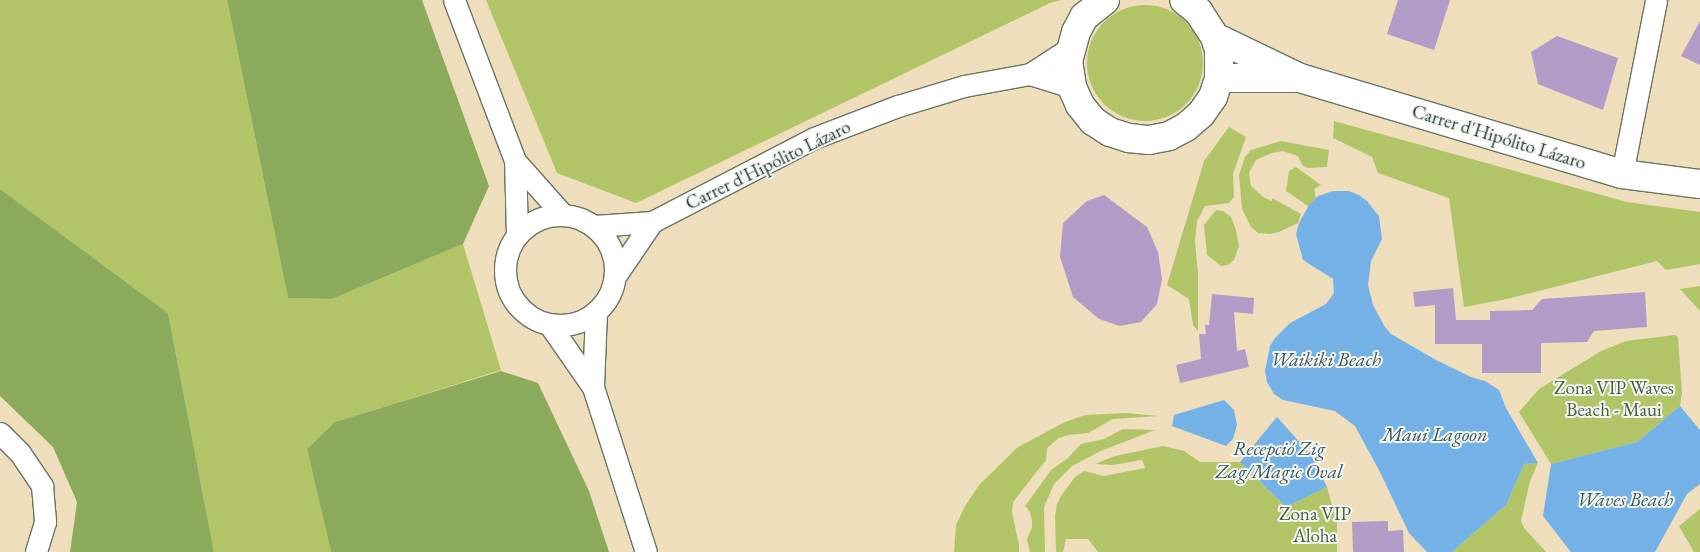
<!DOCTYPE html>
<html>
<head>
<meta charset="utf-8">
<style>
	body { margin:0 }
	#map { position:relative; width:1700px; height:552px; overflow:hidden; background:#efdebc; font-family:"EB Garamond",serif }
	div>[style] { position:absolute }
	.green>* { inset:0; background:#b1c568 }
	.round { border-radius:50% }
	.forest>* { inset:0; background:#8caa5c }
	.water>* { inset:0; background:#73b1e6 }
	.building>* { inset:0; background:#b29bc6 }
	.roads { filter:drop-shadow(1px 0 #687564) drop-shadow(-1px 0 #687564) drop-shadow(0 1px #687564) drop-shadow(0 -1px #687564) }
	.street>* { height:21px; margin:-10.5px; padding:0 10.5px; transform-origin:10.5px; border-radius:10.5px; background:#fff }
	.street>.ring { margin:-10.5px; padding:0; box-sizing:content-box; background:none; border:21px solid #fff; border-radius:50% }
	.secondary>* { height:28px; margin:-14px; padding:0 14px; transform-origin:14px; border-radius:14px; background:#fff }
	span { translate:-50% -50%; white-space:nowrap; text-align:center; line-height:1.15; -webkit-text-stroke:4px #f6f6f2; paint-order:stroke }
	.street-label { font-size:19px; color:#1f3d34 }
	.park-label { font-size:19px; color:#445f41 }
	.water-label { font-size:20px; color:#345a60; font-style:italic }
</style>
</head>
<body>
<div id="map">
	<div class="green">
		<div style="clip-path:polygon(0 0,227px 0,288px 298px,332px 299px,463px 244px,501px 370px,336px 422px,307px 449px,331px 552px,214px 552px,168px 313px,0 189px)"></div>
		<div style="clip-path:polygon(486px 0,1061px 0,1050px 3px,636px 203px,557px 173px)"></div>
		<div class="round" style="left:1087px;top:5px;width:116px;height:116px"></div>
		<div style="clip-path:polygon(1334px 121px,1627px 202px,1700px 212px,1700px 264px,1666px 270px,1657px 261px,1507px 299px,1464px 307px,1449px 198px,1378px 173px,1372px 157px,1333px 138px)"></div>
		<div style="clip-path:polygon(1229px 127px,1246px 137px,1233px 174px,1234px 197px,1229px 203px,1205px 206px,1197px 221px,1195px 241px,1198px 274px,1198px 331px,1193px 325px,1189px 299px,1167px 285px,1204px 161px)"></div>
		<div style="clip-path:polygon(1281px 141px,1329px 150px,1327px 167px,1308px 168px,1302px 165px,1298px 156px,1283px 151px,1272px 153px,1256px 160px,1249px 173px,1251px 186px,1263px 197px,1272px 201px,1272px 198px,1301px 214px,1298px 223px,1279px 232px,1270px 234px,1258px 233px,1251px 227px,1242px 209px,1239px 175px,1245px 157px,1251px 150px)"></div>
		<div style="clip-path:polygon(1296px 167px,1321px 185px,1314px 189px,1316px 198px,1308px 206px,1286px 191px,1289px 171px)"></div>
		<div style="clip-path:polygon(1216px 210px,1223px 211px,1231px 217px,1236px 230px,1239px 246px,1234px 260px,1228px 265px,1221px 266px,1207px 255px,1204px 225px)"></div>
		<div style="clip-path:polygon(1700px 286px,1700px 311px,1680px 289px)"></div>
		<div style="clip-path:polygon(1675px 335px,1678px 337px,1682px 393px,1680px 406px,1637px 442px,1551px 464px,1519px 412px,1539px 389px,1601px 351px,1626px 341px)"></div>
		<div style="clip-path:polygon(1126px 413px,1159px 416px,1113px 419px,1088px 433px,1068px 435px,1059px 438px,1047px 448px,1046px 460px,1013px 502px,1012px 512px,1019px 545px,1019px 552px,954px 552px,956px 525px,965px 506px,979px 485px,1018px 447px,1065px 422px,1085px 415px)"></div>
		<div style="clip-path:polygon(1123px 429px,1155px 430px,1101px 451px,1072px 466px,1054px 484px,1044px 507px,1045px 552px,1030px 552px,1027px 539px,1032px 527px,1032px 521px,1030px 512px,1025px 506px,1051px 470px,1068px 458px,1081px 444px,1104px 439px)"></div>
		<div style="clip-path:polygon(1163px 446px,1184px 451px,1200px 462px,1240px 462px,1286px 507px,1327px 487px,1337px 523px,1337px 552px,1098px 552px,1088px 539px,1066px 539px,1063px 552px,1056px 552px,1055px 516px,1057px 504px,1061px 496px,1075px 477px,1084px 471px,1104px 476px,1145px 468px,1142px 460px,1113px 465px,1095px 464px,1115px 456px)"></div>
		<div style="clip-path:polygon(1538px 463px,1530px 481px,1521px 521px,1524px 528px,1546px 552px,1452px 552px,1506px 505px,1524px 464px)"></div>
		<div style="clip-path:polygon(1700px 509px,1700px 552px,1694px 552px,1679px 526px)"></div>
	</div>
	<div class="forest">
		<div style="clip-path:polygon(227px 0,422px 0,489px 186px,463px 244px,332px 299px,288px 298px)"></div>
		<div style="clip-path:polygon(0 189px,168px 313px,214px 552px,70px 552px,77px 502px,53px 447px,0 396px)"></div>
		<div style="clip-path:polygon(501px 371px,538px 383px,589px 491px,609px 552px,331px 552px,307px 449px,335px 422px)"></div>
	</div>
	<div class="water">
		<div style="clip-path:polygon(1333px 191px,1349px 191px,1359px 195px,1367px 201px,1379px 216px,1382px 239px,1371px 261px,1368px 285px,1373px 305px,1385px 327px,1391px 334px,1436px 360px,1471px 377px,1485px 381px,1499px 390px,1506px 408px,1538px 463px,1524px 464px,1506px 505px,1452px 552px,1427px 552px,1409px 533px,1380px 472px,1355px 426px,1335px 411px,1283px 400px,1274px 394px,1267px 382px,1265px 371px,1270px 346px,1275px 338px,1290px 323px,1326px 304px,1334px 293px,1333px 279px,1303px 260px,1296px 234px,1299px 223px,1309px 205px,1318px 196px)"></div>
		<div style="clip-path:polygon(1224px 400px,1234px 410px,1237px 425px,1233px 439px,1226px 446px,1172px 426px,1174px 415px)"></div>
		<div style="clip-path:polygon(1680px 406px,1700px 430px,1700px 484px,1687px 494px,1655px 552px,1571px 552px,1543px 516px,1551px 464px,1637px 442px)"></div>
		<div style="clip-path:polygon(1277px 417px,1311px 455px,1327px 487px,1286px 507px,1240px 462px)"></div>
	</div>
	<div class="building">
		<div style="clip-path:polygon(1398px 0,1450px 0,1434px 50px,1387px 34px)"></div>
		<div style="clip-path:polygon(1700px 21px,1700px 65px,1681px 56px)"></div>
		<div style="clip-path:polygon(1557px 36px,1618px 58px,1603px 110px,1538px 84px,1531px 52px)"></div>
		<div style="clip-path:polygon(1104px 195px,1147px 227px,1158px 252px,1162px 279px,1157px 304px,1141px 322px,1120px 326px,1099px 319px,1073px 297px,1060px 257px,1063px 223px,1087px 201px)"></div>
		<div style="clip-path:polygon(1453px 288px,1456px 320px,1490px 320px,1490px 311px,1532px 310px,1542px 299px,1645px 292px,1647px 327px,1594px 331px,1587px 342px,1541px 343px,1541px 373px,1482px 373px,1482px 344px,1435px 344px,1435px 305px,1415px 307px,1413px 292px)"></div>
		<div style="clip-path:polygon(1212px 294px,1254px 298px,1253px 314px,1234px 312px,1237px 351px,1245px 349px,1249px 367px,1180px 383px,1176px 365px,1201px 359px,1199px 334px,1206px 334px,1205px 325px,1209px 325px)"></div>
		<div style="clip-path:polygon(1388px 521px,1388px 531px,1403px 530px,1404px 552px,1353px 552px,1352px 522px)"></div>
	</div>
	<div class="roads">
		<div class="street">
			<div style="left:454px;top:0;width:172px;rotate:69.2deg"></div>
			<div style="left:1030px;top:74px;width:44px;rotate:17.2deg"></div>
			<div style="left:1622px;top:174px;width:177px;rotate:-78.9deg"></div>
			<div class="ring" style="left:505px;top:215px;width:89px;height:89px"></div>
			<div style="left:594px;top:226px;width:58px;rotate:-3.9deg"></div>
			<div style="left:652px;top:222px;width:182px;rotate:-27.4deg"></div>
			<div style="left:814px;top:138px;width:90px;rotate:-20.9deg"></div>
			<div style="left:898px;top:106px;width:69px;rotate:-16.9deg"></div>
			<div style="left:964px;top:86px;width:67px;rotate:-10.3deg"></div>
			<div style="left:1030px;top:74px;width:48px;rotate:-33deg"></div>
			<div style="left:517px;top:235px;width:74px;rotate:-91.5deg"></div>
			<div style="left:515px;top:161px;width:71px;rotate:48.4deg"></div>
			<div style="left:616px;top:275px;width:64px;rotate:-55.8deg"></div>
			<div style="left:549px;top:324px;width:77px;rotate:55.1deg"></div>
			<div style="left:593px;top:387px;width:173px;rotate:72.2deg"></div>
			<div style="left:593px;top:387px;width:74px;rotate:-87.7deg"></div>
			<div style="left:0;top:433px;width:28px;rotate:45deg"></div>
			<div style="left:20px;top:453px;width:40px;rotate:56deg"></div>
			<div style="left:42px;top:486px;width:36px;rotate:85deg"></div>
			<div style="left:45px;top:522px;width:31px;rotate:107deg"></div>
		</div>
		<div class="secondary">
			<div style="left:1105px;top:0;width:27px;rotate:141deg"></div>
			<div style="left:1084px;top:17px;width:17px;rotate:118deg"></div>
			<div style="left:1076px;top:32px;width:30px;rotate:105deg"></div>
			<div style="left:1068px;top:61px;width:26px;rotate:81deg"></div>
			<div style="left:1072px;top:87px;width:20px;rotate:66deg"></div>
			<div style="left:1080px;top:105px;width:21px;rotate:51deg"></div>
			<div style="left:1093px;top:121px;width:20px;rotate:33deg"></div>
			<div style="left:1110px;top:132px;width:20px;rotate:18deg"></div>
			<div style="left:1129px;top:138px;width:20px;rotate:6deg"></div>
			<div style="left:1149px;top:140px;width:20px;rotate:-11deg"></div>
			<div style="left:1169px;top:136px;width:19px;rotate:-28deg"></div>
			<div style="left:1186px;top:127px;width:20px;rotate:-41deg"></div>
			<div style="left:1201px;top:114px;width:21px;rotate:-55deg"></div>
			<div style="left:1213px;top:97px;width:20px;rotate:-72deg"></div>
			<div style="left:1219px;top:78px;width:28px;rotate:-90deg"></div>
			<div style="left:1219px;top:50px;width:14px;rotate:-107deg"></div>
			<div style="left:1215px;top:37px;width:30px;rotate:-123deg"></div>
			<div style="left:1199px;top:12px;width:19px;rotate:-141deg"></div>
			<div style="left:1215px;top:37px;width:94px;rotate:25.8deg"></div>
			<div style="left:1300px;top:78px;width:336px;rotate:16.6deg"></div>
			<div style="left:1622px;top:174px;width:79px;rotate:7.3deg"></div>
			<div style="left:1219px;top:78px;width:75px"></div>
		</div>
	</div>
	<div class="street-label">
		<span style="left:1499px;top:137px;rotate:17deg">Carrer d'Hipólito Lázaro</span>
		<span style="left:768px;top:165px;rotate:-26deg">Carrer d'Hipólito Lázaro</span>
	</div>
	<div class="park-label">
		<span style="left:1614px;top:399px">Zona VIP Waves<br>Beach - Maui</span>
		<span style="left:1315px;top:525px">Zona VIP<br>Aloha</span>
	</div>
	<div class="water-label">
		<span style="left:1326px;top:359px">Waikiki Beach</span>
		<span style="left:1435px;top:434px">Maui Lagoon</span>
		<span style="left:1279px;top:460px">Recepció Zig<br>Zag/Magic Oval</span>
		<span style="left:1625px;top:499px">Waves Beach</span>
	</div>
</div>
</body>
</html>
